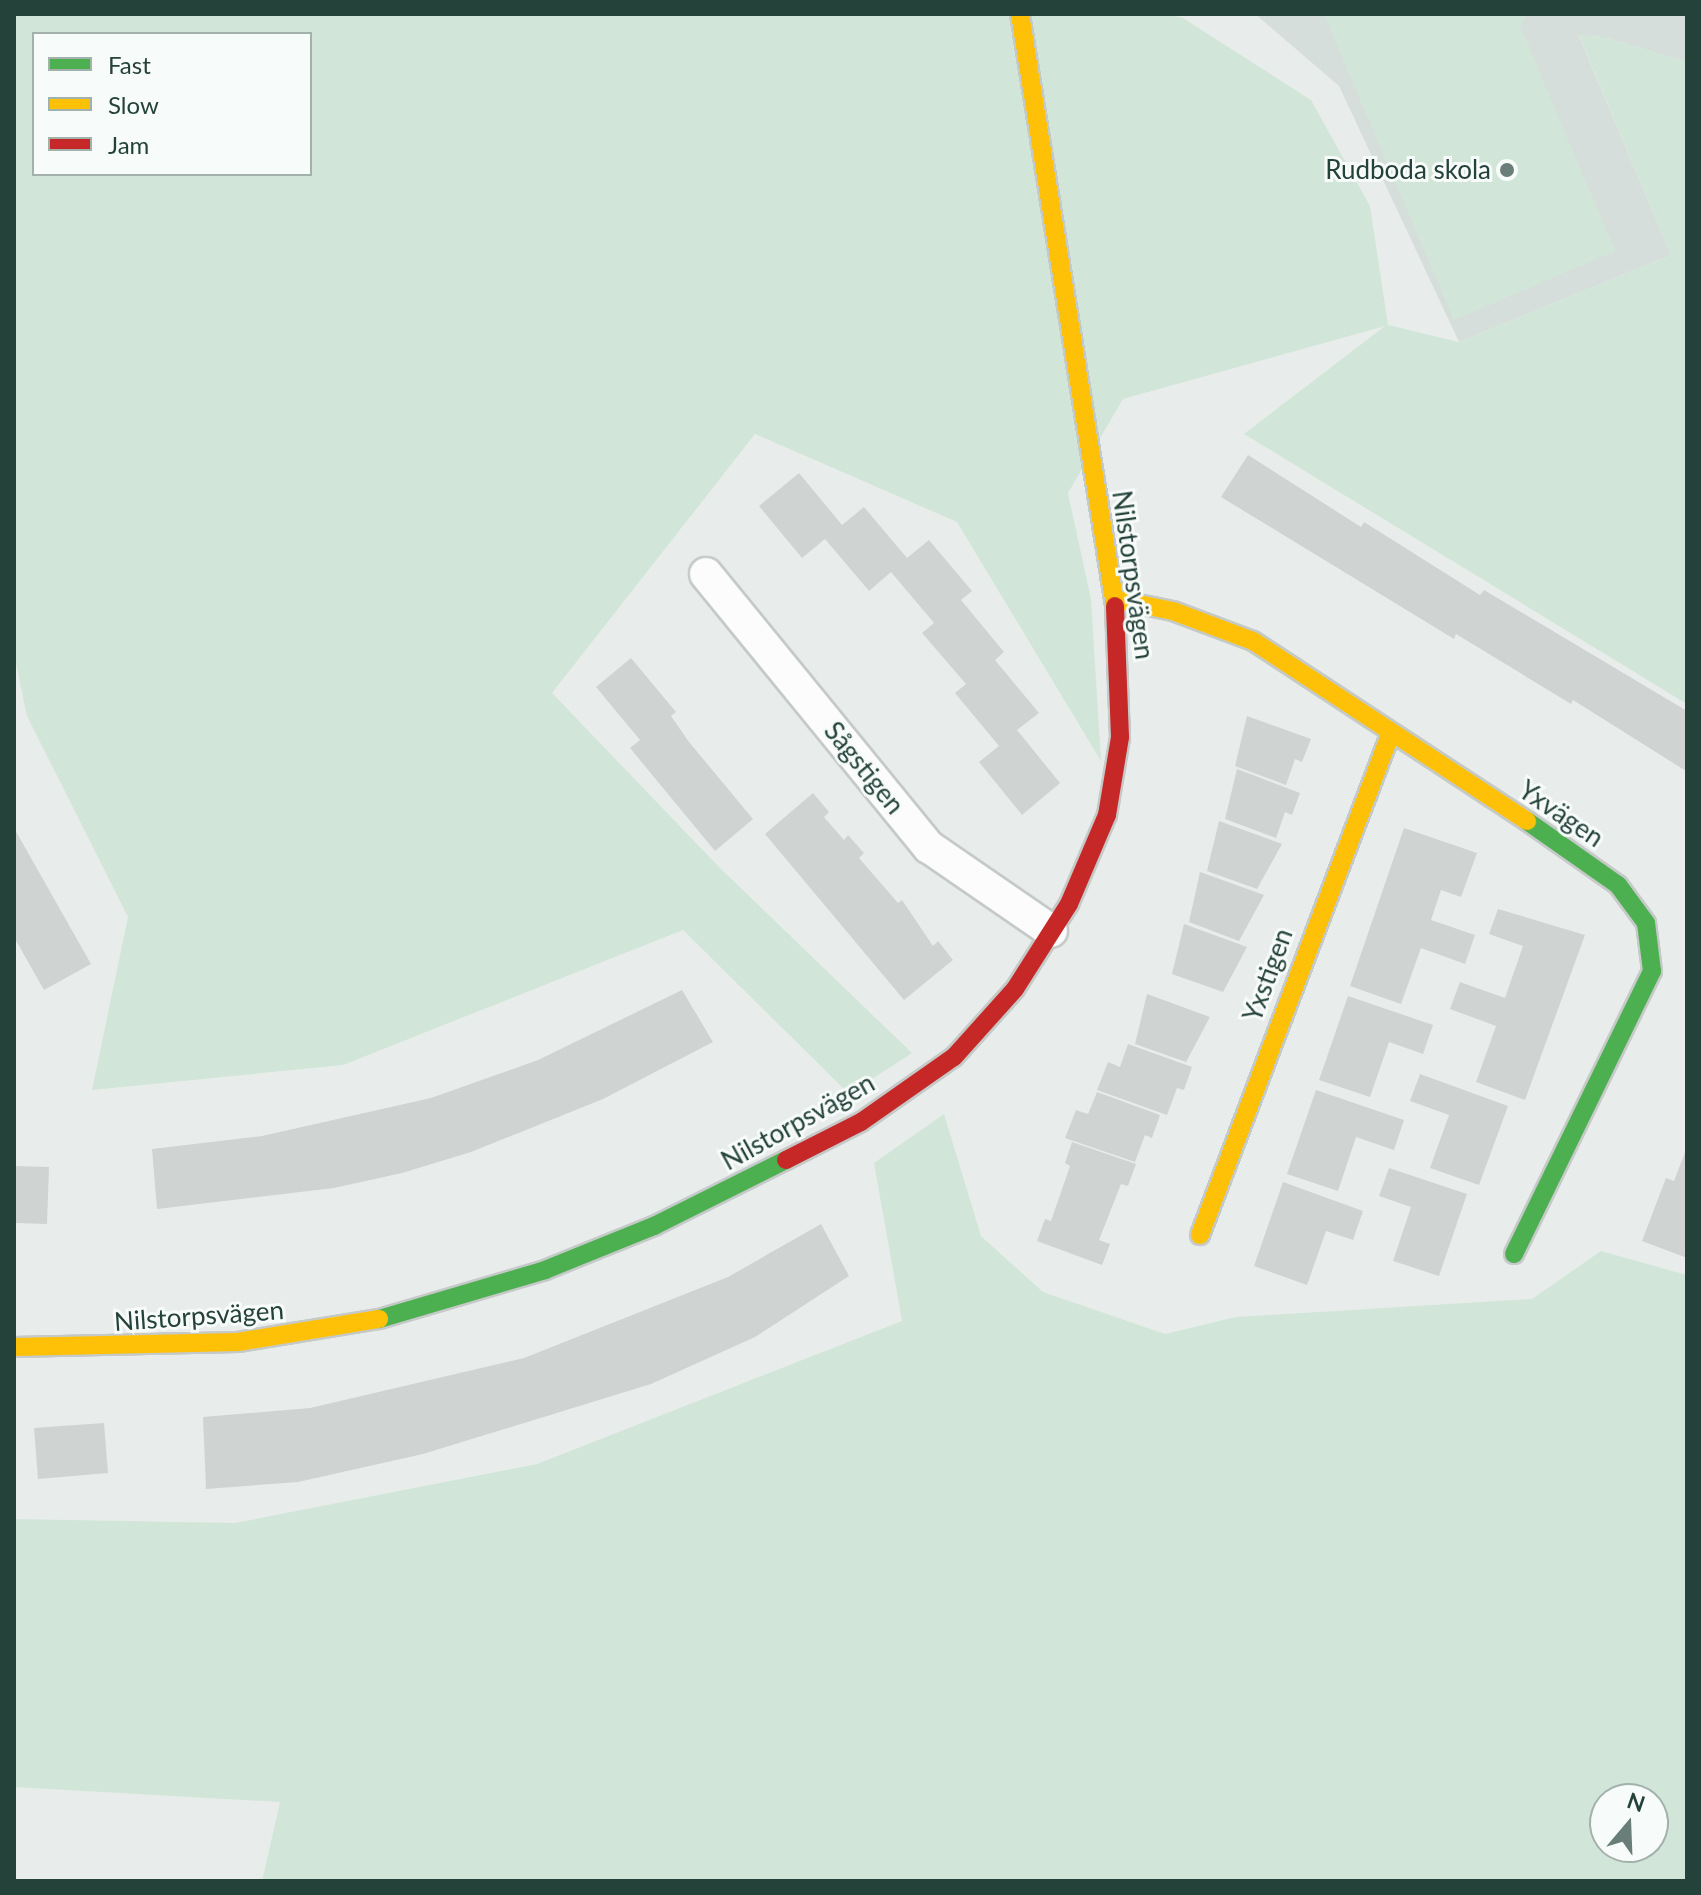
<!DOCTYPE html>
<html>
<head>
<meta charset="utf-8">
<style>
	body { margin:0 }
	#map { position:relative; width:1701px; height:1895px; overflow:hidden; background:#e8edeb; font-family:Lato,sans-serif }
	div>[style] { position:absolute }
	.built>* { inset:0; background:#d6dedb }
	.green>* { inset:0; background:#d1e6d8 }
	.building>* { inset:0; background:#cfd4d2 }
	.roads { filter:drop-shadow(2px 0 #c5cac8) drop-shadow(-2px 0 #c5cac8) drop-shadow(0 2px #c5cac8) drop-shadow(0 -2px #c5cac8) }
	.street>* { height:32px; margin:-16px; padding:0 16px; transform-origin:16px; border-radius:16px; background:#fcfcfc }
	.fast>* { height:18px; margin:-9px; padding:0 9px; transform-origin:9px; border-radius:9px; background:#4caf50 }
	.slow>* { height:18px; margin:-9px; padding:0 9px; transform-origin:9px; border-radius:9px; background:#ffc107 }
	.jam>* { height:18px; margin:-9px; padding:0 9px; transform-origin:9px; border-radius:9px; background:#c62828 }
	.dots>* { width:22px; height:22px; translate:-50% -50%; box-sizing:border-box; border:4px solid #f7fbf9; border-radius:50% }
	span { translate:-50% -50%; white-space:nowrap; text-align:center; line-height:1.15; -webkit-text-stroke:6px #f7fbf9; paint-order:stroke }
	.poi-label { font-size:26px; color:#24423a }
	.right { translate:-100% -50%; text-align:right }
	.street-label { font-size:26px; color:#24423a }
	.frame { position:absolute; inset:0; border:16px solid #24423a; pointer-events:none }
	.legend { position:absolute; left:32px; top:32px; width:280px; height:144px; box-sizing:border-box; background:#f7fbf9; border:2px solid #a3b1ad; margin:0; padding:10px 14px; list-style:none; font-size:24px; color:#24423a }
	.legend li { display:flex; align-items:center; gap:16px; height:40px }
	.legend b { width:40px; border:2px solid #a3b1ad }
	.north { position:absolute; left:1589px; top:1783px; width:80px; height:80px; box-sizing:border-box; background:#f7fbf9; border:2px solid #a3b1ad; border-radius:50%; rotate:19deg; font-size:22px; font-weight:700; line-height:32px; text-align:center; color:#24423a }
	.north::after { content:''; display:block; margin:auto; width:28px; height:36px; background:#697e78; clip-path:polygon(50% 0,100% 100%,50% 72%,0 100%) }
</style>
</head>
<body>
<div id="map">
	<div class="built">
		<div style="clip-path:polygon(1255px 14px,1687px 14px,1687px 62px,1604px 37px,1579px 36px,1671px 255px,1459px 342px,1339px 86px)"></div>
	</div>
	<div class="green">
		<div style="clip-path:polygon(evenodd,14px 14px,1167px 14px,1183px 18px,1311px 100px,1370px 206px,1388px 325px,1459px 342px,1671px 255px,1579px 35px,1604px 37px,1687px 62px,1687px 704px,1244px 434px,1385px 326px,1123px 399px,1068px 493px,1091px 599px,1101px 761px,957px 522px,755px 434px,552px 693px,719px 867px,912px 1053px,849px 1094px,683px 930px,343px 1065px,92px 1090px,128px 917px,27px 716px,14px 654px,14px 14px,34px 34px,310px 34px,310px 174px,34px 174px,34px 34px)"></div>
		<div style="clip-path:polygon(1324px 14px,1527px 14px,1520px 26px,1615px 251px,1454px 320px)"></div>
		<div style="clip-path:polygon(evenodd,944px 1114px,981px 1236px,1043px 1292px,1165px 1334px,1236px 1317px,1532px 1299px,1601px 1251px,1687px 1275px,1687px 1881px,262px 1881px,280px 1802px,14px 1787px,14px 1519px,235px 1523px,537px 1464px,902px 1321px,874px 1163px,944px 1114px,1653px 1799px,1653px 1847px,1605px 1847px,1605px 1799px,1653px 1799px)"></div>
	</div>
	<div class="building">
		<div style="clip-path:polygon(1248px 455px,1361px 527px,1364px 522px,1480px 595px,1484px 590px,1687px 711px,1687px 778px,1686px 771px,1573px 700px,1571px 704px,1456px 634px,1454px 639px,1221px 497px)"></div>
		<div style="clip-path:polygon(799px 473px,842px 525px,864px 507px,907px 558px,929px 540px,972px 591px,961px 600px,1004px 652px,995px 660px,1039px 713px,1017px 730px,1060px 783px,1022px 815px,979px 762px,999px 746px,955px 693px,966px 684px,922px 633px,934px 623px,891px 572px,869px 591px,825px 539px,802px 558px,759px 506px)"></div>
		<div style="clip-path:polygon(631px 658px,676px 712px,671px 716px,689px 742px,753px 819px,715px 851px,630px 748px,640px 740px,596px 687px)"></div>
		<div style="clip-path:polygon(1247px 716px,1311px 739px,1302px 762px,1295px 759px,1286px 785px,1235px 766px)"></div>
		<div style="clip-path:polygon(1237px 769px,1300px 793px,1292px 815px,1285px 812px,1276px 838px,1225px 819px)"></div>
		<div style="clip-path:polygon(813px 793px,829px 812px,824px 817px,844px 840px,848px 835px,864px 853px,859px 858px,898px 903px,902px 900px,933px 946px,938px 941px,953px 960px,904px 1000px,765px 834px)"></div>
		<div style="clip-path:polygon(1219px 821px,1282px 844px,1257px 889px,1207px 871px)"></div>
		<div style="clip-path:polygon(14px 828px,91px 964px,44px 990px,14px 937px)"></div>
		<div style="clip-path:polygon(1404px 828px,1477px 853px,1461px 897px,1441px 890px,1431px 920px,1475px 935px,1465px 964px,1421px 948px,1401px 1004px,1350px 986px)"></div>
		<div style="clip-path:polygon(1200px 872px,1264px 895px,1239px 941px,1189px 922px)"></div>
		<div style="clip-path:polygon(1498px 909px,1585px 935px,1525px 1100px,1476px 1082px,1496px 1026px,1450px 1009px,1460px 982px,1505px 998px,1523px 946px,1489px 934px)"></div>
		<div style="clip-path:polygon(1184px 924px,1247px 947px,1223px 992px,1172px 974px)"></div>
		<div style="clip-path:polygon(682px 990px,713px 1042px,603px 1099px,471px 1152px,402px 1173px,334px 1188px,157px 1209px,152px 1149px,262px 1136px,431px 1098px,538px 1060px)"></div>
		<div style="clip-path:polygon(1147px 994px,1210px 1017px,1186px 1062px,1135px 1044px)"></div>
		<div style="clip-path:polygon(1348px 996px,1433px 1025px,1423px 1054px,1389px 1042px,1370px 1097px,1319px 1080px)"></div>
		<div style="clip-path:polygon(1128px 1044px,1192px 1067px,1184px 1090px,1177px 1088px,1167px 1115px,1097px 1090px,1108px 1062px,1120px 1067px)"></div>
		<div style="clip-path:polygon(1420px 1074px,1508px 1106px,1479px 1185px,1430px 1168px,1449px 1115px,1410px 1101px)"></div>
		<div style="clip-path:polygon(1316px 1090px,1404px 1120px,1394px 1150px,1356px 1137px,1338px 1191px,1287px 1174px)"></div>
		<div style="clip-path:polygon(1097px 1092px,1160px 1115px,1152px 1138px,1145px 1135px,1135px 1162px,1065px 1138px,1076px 1110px,1088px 1114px)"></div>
		<div style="clip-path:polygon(1072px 1142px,1136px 1164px,1128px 1186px,1121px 1184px,1099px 1240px,1110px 1244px,1102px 1265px,1037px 1241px,1045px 1219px,1051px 1221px,1070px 1166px,1065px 1163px)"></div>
		<div style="clip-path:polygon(1687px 1147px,1687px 1258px,1642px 1241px,1666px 1178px,1674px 1181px)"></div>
		<div style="clip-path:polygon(14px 1166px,49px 1167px,47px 1224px,14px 1223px)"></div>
		<div style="clip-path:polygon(1389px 1168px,1467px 1194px,1439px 1276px,1393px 1261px,1411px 1207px,1379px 1196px)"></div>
		<div style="clip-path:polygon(1283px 1182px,1363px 1211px,1353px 1240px,1326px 1231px,1307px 1285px,1254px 1266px)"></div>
		<div style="clip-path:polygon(821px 1224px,849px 1276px,755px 1337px,651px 1384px,423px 1454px,298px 1482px,206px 1489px,203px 1417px,310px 1408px,524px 1358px,728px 1277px)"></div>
		<div style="clip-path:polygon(104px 1423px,108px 1473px,38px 1479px,34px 1428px)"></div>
	</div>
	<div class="roads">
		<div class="street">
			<div style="left:706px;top:574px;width:353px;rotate:50.8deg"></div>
			<div style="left:929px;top:847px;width:148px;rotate:34.5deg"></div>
		</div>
		<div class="fast">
			<div style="left:1514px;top:1254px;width:315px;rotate:-64deg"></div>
			<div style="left:1652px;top:971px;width:48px;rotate:-97.1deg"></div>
			<div style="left:1646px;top:923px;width:47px;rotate:-126.4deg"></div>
			<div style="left:1618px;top:885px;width:111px;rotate:-144.9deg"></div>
			<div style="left:379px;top:1319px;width:173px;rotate:-16.4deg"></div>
			<div style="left:545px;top:1270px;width:118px;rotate:-22deg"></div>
			<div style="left:654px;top:1226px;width:148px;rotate:-26.6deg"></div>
		</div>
		<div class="slow">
			<div style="left:1020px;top:14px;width:600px;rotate:80.88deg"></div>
			<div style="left:1114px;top:599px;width:60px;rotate:11.5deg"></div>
			<div style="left:1173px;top:611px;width:85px;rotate:20.6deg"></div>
			<div style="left:1253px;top:641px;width:328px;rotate:33.3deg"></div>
			<div style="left:1200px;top:1235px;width:535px;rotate:-69.19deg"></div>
			<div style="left:14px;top:1347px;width:224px;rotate:-1.3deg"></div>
			<div style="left:238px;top:1342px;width:143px;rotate:-9.3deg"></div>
		</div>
		<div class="jam">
			<div style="left:786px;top:1160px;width:84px;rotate:-26.9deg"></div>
			<div style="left:861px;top:1122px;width:113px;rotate:-35deg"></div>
			<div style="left:954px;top:1057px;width:91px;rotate:-48.1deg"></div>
			<div style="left:1015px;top:989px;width:101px;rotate:-57.6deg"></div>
			<div style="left:1069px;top:904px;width:97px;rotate:-66.9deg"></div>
			<div style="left:1107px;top:815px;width:79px;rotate:-80.5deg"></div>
			<div style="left:1120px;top:737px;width:131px;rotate:-92.2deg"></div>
		</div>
	</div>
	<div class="dots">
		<div style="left:1507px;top:170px;background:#697e78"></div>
	</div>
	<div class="poi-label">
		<span class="right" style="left:1491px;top:170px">Rudboda skola</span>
	</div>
	<div class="street-label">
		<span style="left:1133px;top:575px;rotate:82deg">Nilstorpsvägen</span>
		<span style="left:864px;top:768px;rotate:51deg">Sågstigen</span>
		<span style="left:1561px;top:814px;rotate:34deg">Yxvägen</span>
		<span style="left:1268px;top:975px;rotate:-70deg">Yxstigen</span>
		<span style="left:798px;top:1122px;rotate:-29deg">Nilstorpsvägen</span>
		<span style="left:199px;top:1316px;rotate:-4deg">Nilstorpsvägen</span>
	</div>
	<div class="frame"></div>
	<ul class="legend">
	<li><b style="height:10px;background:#4caf50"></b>Fast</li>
	<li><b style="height:10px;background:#ffc107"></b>Slow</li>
	<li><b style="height:10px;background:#c62828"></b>Jam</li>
	</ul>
	<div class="north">N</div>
</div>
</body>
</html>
